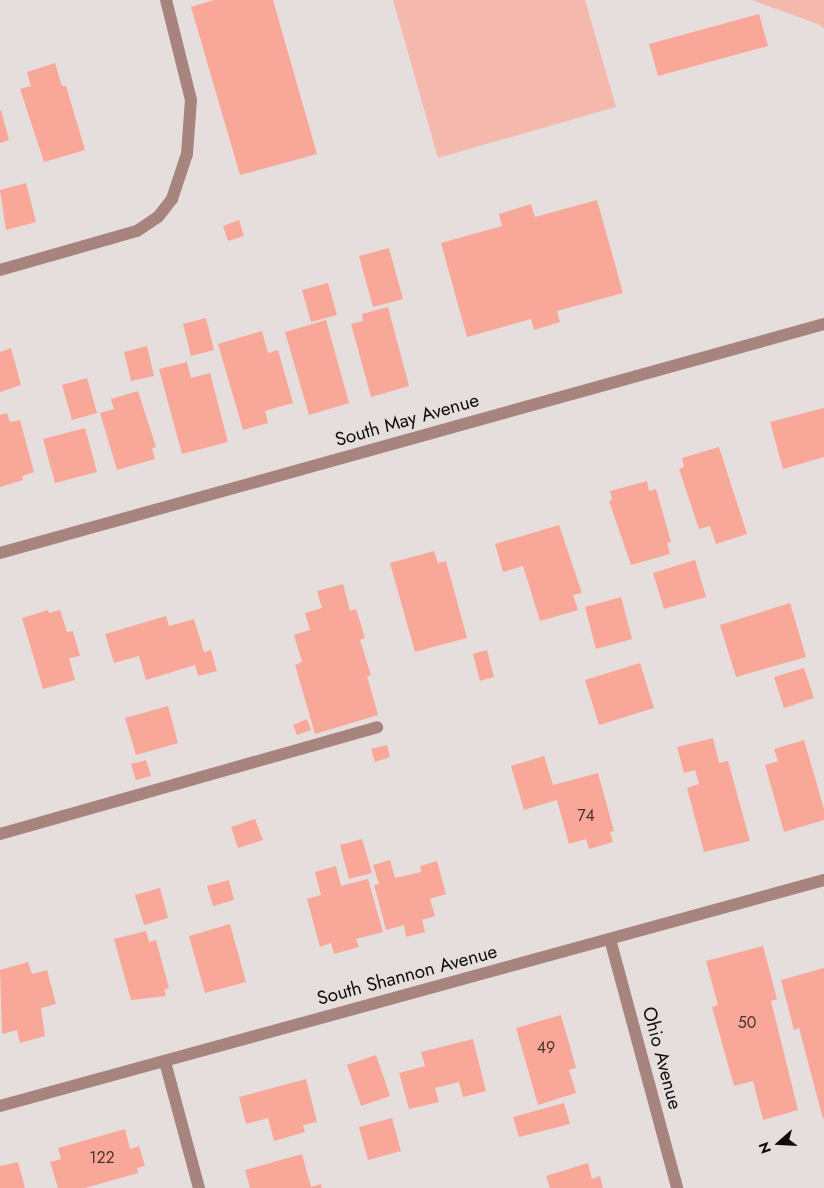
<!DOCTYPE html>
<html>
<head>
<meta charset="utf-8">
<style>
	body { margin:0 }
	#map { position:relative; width:824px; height:1188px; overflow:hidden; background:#e6dedd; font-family:Jost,sans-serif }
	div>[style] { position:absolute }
	.green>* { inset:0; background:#f5b8ad }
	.building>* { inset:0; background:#f8a798 }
	.lane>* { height:12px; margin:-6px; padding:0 6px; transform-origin:6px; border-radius:6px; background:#a7847d }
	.street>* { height:12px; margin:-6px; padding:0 6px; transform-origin:6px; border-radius:6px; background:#a7847d }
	span { translate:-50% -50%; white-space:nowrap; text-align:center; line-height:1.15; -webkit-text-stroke:5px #e6dedd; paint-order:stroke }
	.number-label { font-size:16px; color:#49332f }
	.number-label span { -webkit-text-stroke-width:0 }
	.street-label { font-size:19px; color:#0f0c0c }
	.north { position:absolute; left:754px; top:1118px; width:50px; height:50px; -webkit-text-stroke:4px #e6dedd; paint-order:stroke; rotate:251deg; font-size:14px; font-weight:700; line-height:20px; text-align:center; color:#0f0c0c }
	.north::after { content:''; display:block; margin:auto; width:18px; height:22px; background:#0f0c0c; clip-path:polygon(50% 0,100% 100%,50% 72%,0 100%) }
</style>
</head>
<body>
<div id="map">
	<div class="green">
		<div style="clip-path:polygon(393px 0,585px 0,616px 107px,438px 158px)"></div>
		<div style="clip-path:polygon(752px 0,824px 0,824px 28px,818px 24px)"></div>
	</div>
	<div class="building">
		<div style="clip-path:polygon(214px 0,273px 0,317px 154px,240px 175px,191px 7px)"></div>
		<div style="clip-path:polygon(759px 14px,768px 46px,658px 76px,649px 44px)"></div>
		<div style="clip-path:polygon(55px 63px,62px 86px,66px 86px,85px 150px,44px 162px,20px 89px,31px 86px,27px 72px)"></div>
		<div style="clip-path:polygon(1px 110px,9px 140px,0 143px,0 111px)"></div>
		<div style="clip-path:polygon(26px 183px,36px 222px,6px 230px,0 190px)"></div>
		<div style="clip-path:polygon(597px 200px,623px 293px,557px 311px,560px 322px,534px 330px,531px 319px,467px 337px,441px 243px,502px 226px,499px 214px,531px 204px,535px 217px)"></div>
		<div style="clip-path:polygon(239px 220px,244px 236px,228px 241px,223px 226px)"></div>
		<div style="clip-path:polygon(389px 248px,403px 299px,373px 307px,359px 256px)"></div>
		<div style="clip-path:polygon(328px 283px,337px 315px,311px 322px,302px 290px)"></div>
		<div style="clip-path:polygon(388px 307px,409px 386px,371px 397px,351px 324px,363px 321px,362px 314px)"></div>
		<div style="clip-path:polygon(206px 318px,214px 350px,191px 356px,183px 324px)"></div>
		<div style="clip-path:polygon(326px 320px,349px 403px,309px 415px,285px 332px)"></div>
		<div style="clip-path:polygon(262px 331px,268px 353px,278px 350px,293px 403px,265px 411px,268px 423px,243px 430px,218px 344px)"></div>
		<div style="clip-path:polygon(147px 346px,154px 376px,131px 381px,124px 352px)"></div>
		<div style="clip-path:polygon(11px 348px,21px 385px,0 392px,0 352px)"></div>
		<div style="clip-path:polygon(187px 362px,191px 378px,210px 373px,228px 442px,182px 454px,159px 369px)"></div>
		<div style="clip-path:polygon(87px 378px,97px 413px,72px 420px,62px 385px)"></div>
		<div style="clip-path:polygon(138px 391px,156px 447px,152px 448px,155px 459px,117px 470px,100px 413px,114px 409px,111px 399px)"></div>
		<div style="clip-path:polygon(824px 408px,824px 457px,783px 469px,770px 422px)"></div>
		<div style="clip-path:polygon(7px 413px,10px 422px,20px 420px,34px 472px,22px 476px,23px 480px,0 487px,0 415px)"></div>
		<div style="clip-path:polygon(85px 428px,97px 472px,55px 483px,43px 439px)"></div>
		<div style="clip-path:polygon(719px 447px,747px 534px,716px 544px,710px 526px,699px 529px,679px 469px,684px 467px,682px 458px)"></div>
		<div style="clip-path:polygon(647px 481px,649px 491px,656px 489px,671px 542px,667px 543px,670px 554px,631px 565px,609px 501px,612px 500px,610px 491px)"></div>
		<div style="clip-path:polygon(559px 525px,582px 593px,573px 595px,578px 610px,540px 621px,523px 566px,503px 572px,495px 544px)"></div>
		<div style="clip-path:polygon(434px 551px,438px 563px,446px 561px,467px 638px,415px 652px,390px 563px)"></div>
		<div style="clip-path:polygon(695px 560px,706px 597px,664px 609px,653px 573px)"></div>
		<div style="clip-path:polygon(343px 584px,350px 611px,356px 609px,365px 638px,360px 640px,371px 675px,367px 676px,378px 715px,315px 734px,295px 665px,302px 662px,294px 635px,310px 630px,305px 613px,322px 608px,317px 591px)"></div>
		<div style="clip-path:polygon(621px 597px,632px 639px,596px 649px,585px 607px)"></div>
		<div style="clip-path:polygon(790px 603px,806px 657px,736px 677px,720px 625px)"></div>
		<div style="clip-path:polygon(48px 610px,49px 613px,60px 610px,67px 632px,73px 631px,80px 656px,69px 658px,75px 680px,43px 689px,22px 618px)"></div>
		<div style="clip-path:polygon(166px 616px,169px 626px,194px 619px,204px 652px,211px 650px,217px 671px,198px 676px,195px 665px,146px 680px,139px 656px,114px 663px,105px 634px)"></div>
		<div style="clip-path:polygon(487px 650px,494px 677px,480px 681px,473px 654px)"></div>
		<div style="clip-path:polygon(640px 663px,654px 708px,599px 725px,585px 680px)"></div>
		<div style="clip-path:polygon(804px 668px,814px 698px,784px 708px,774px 677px)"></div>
		<div style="clip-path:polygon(168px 706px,178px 743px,136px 755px,125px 718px)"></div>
		<div style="clip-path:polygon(307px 719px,311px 730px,297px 735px,293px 725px)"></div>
		<div style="clip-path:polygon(713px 738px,719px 763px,728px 761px,750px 841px,704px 852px,687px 788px,699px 784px,695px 770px,684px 773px,677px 747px)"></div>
		<div style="clip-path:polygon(804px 740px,824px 809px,824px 820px,784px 832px,765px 765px,778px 761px,774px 749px)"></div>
		<div style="clip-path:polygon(387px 745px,390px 757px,375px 762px,371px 749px)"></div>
		<div style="clip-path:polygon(544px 756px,553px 785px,598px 773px,614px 831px,610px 832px,613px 842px,589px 849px,586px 839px,569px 844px,557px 800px,524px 810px,511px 766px)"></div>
		<div style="clip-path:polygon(146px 760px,151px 776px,136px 780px,131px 764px)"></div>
		<div style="clip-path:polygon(255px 819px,263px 840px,238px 848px,231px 827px)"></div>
		<div style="clip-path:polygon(362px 839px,372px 873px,349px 879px,340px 845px)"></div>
		<div style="clip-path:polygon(390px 860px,395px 878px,421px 872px,420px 866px,437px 861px,446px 894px,430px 899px,435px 916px,422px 920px,425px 932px,406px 937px,404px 925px,386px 930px,374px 885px,379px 884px,373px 865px)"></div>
		<div style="clip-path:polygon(336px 866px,341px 886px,368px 879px,383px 932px,356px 939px,359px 947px,334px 954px,331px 943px,320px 947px,307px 899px,321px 895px,315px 872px)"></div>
		<div style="clip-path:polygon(229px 880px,234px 900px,213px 906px,207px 886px)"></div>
		<div style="clip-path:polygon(160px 888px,168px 918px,144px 925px,135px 895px)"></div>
		<div style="clip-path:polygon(230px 924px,246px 982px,205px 993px,189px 936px)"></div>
		<div style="clip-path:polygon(146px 931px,149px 942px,156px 940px,169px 988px,164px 990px,166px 996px,131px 1000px,114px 939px)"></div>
		<div style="clip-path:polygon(763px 946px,777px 999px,771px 1001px,798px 1110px,763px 1120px,753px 1081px,734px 1086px,712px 1007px,718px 1005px,706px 961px)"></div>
		<div style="clip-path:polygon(28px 962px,32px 974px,47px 970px,56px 1004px,41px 1008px,45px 1036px,20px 1043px,17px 1030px,2px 1034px,0 970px)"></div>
		<div style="clip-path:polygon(824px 968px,824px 1118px,823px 1119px,799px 1028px,794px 1030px,781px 980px)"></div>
		<div style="clip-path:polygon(561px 1015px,576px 1068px,569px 1070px,576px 1093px,538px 1105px,516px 1028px)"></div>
		<div style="clip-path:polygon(473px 1039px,486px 1091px,463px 1097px,459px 1082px,435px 1088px,439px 1102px,409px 1109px,399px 1073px,425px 1066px,421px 1052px)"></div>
		<div style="clip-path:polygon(376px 1055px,390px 1096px,361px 1106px,347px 1065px)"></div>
		<div style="clip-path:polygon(306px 1079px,317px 1122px,303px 1125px,305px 1132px,274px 1141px,268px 1118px,246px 1124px,239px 1097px)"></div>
		<div style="clip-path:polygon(564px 1103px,570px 1124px,519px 1137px,513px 1117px)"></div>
		<div style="clip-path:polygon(392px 1118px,401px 1151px,368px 1160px,359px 1127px)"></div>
		<div style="clip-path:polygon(125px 1129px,130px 1149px,139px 1146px,145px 1166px,137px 1168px,138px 1173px,85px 1188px,58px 1188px,50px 1162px,61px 1159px,58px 1148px)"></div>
		<div style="clip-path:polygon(302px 1154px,311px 1187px,321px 1184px,322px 1188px,250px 1188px,245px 1170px)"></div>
		<div style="clip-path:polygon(18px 1162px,25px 1188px,0 1188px,0 1166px)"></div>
		<div style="clip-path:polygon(588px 1163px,592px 1179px,600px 1176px,603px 1188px,550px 1188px,546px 1176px)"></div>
	</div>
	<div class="lane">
		<div style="left:0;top:270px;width:142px;rotate:-15.9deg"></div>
		<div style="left:137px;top:231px;width:25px;rotate:-34deg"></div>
		<div style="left:158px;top:217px;width:23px;rotate:-52deg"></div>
		<div style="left:172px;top:199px;width:47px;rotate:-71.6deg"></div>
		<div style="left:187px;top:154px;width:54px;rotate:-85.8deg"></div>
		<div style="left:191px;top:100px;width:103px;rotate:-104deg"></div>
		<div style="left:0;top:834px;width:392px;rotate:-15.8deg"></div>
	</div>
	<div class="street">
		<div style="left:0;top:553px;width:855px;rotate:-15.53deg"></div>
		<div style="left:610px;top:939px;width:258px;rotate:74.9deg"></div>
		<div style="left:165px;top:1062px;width:131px;rotate:74.9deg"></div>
		<div style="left:0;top:1106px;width:854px;rotate:-15.34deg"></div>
	</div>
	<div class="number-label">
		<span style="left:586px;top:816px">74</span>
		<span style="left:747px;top:1023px">50</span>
		<span style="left:546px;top:1048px">49</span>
		<span style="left:102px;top:1158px">122</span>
	</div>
	<div class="street-label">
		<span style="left:407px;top:420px;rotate:-16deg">South May Avenue</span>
		<span style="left:407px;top:975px;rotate:-15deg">South Shannon Avenue</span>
		<span style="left:662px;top:1058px;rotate:75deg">Ohio Avenue</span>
	</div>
	<div class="north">N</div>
</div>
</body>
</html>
